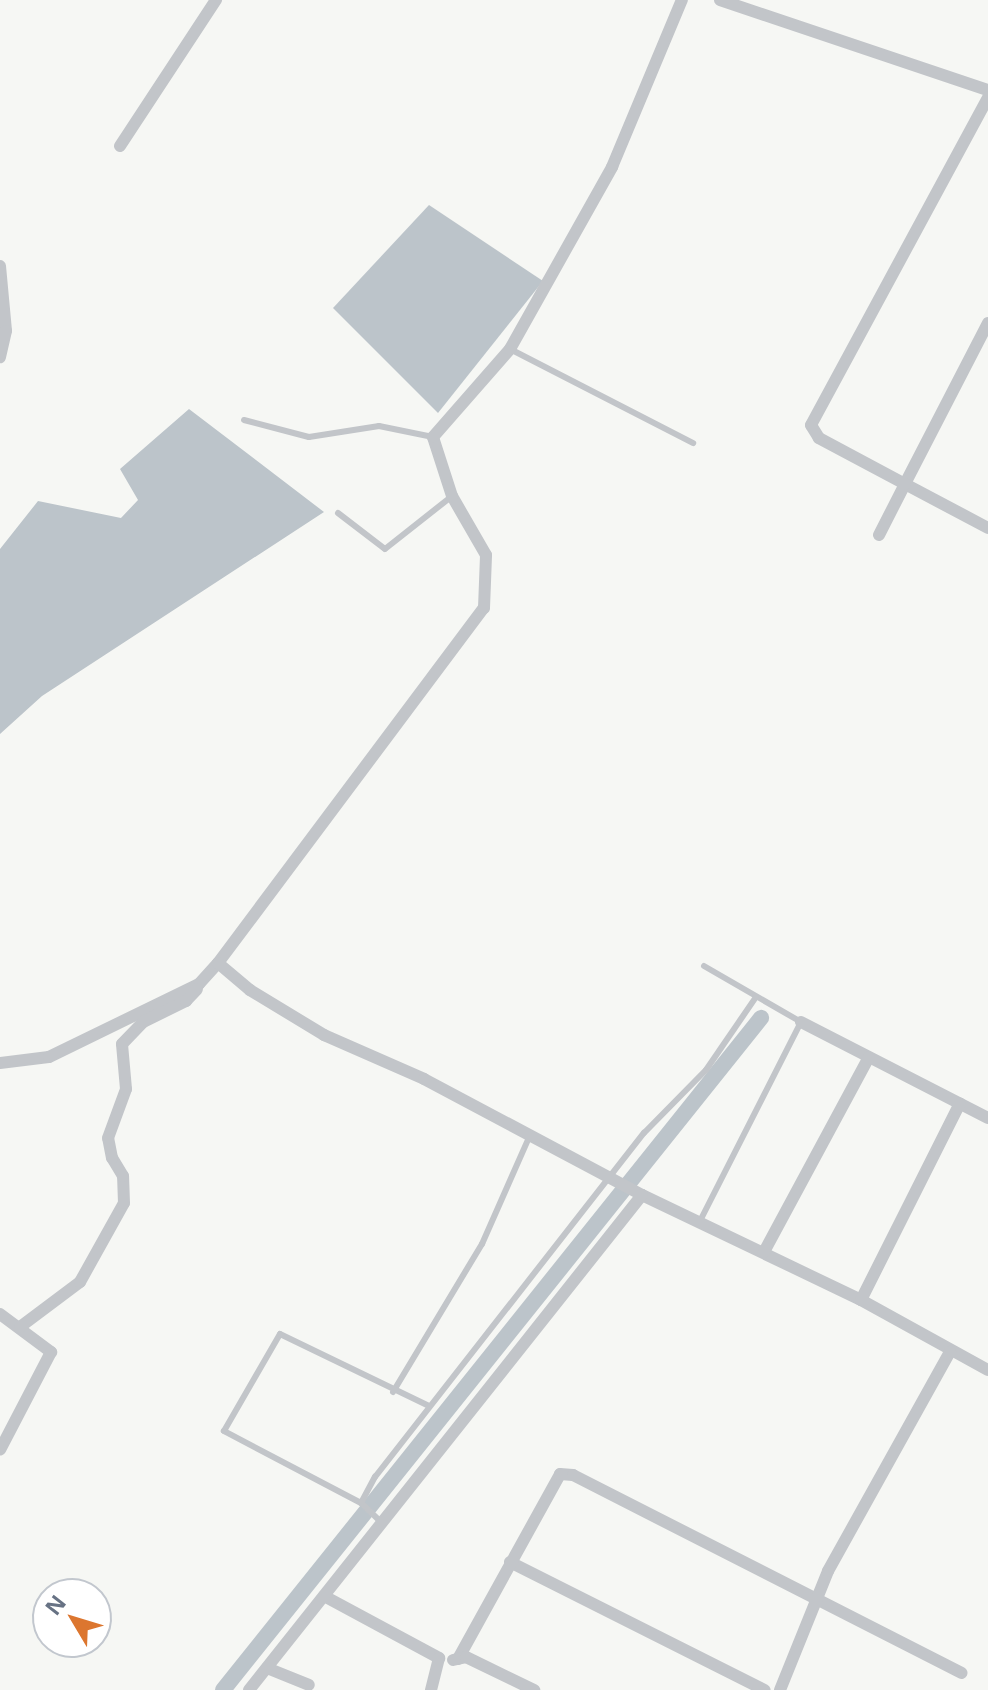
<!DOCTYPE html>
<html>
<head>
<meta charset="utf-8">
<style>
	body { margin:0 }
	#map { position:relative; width:988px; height:1690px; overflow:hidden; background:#f6f7f4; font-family:"Noto Sans",sans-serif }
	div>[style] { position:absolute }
	.water>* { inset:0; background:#bcc4ca }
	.canal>* { height:16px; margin:-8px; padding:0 8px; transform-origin:8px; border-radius:8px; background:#bcc4ca }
	.lane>* { height:6px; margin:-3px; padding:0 3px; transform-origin:3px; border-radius:3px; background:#c2c5c9 }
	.street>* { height:12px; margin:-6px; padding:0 6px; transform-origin:6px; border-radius:6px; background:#c2c5c9 }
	span { translate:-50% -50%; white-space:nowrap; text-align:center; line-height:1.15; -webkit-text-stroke:8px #fff; paint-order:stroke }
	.north { position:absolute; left:32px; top:1578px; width:80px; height:80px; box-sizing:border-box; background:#fff; border:2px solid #c2c7ce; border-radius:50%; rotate:308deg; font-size:22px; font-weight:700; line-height:32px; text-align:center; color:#677284 }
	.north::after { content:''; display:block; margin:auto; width:28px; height:36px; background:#dc762f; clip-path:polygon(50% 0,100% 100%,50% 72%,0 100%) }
</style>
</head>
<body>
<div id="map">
	<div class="water">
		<div style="clip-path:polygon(429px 205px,543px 281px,438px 413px,333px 308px)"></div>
		<div style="clip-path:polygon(189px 409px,324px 512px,42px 696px,0 734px,0 549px,38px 501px,121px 518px,138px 500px,120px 469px)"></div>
	</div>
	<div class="canal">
		<div style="left:223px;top:1690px;width:861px;rotate:-51.32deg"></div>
	</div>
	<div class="lane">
		<div style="left:510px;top:349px;width:206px;rotate:27.2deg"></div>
		<div style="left:244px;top:420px;width:67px;rotate:14.7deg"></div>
		<div style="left:309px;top:437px;width:71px;rotate:-8.9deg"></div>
		<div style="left:379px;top:426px;width:55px;rotate:11.5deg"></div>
		<div style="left:338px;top:513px;width:59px;rotate:37.5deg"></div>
		<div style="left:385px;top:549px;width:85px;rotate:-38.3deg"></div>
		<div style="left:700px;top:1221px;width:223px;rotate:-63.1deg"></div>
		<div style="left:801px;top:1022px;width:112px;rotate:-150deg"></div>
		<div style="left:393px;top:1392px;width:173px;rotate:-59deg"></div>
		<div style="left:482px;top:1244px;width:119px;rotate:-66.2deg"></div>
		<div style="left:361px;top:1503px;width:155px;rotate:-152.3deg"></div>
		<div style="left:224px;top:1431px;width:112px;rotate:-60deg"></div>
		<div style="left:280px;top:1334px;width:165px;rotate:25.8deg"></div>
		<div style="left:382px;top:1523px;width:29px;rotate:-136deg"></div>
		<div style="left:361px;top:1503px;width:30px;rotate:-62deg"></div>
		<div style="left:375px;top:1477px;width:437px;rotate:-52deg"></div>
		<div style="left:644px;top:1133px;width:88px;rotate:-45.5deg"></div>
		<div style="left:706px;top:1070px;width:88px;rotate:-55.6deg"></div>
	</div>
	<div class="street">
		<div style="left:720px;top:0;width:283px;rotate:18.6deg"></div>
		<div style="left:120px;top:146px;width:175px;rotate:-56.7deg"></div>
		<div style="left:0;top:266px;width:65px;rotate:84.7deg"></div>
		<div style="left:6px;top:331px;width:27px;rotate:103deg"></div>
		<div style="left:988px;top:323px;width:181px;rotate:117.3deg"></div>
		<div style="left:905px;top:484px;width:94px;rotate:27.9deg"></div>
		<div style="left:879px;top:535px;width:57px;rotate:-63deg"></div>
		<div style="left:905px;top:484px;width:98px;rotate:-151.9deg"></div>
		<div style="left:819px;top:438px;width:15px;rotate:-122deg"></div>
		<div style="left:811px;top:425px;width:373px;rotate:-61.6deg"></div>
		<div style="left:218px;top:963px;width:444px;rotate:-53.2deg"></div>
		<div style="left:484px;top:608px;width:53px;rotate:-87.8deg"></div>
		<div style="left:486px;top:555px;width:68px;rotate:-120deg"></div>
		<div style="left:452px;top:496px;width:62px;rotate:-107.9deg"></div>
		<div style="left:433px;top:437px;width:117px;rotate:-48.8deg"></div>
		<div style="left:510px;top:349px;width:209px;rotate:-60.7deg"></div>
		<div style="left:612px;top:167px;width:181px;rotate:-67.3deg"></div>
		<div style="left:801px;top:1022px;width:210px;rotate:27.2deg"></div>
		<div style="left:0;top:1063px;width:49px;rotate:-7deg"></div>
		<div style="left:49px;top:1057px;width:167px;rotate:-26deg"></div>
		<div style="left:199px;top:984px;width:28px;rotate:-48deg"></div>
		<div style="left:218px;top:963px;width:42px;rotate:40.2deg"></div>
		<div style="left:250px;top:990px;width:87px;rotate:31.3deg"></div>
		<div style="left:324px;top:1035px;width:109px;rotate:23.7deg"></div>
		<div style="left:424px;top:1079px;width:247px;rotate:28deg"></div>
		<div style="left:642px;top:1195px;width:243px;rotate:25.6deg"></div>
		<div style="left:861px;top:1300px;width:145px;rotate:28.9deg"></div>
		<div style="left:764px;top:1252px;width:221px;rotate:-61.7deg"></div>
		<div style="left:861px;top:1300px;width:220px;rotate:-63.3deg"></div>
		<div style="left:0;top:1314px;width:64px;rotate:36.7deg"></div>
		<div style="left:51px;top:1352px;width:110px;rotate:117.5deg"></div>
		<div style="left:20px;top:1327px;width:75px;rotate:-36.9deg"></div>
		<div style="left:80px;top:1282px;width:90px;rotate:-60.9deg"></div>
		<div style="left:124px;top:1203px;width:27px;rotate:-92deg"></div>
		<div style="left:123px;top:1176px;width:21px;rotate:-121deg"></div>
		<div style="left:112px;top:1158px;width:20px;rotate:-101deg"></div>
		<div style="left:108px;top:1138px;width:52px;rotate:-69.8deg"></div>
		<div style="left:126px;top:1089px;width:45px;rotate:-95.1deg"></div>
		<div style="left:122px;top:1044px;width:30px;rotate:-46deg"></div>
		<div style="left:143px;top:1022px;width:48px;rotate:-26deg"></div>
		<div style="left:186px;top:1001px;width:16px;rotate:-47deg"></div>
		<div style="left:510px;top:1562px;width:285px;rotate:26.7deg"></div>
		<div style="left:324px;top:1596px;width:131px;rotate:28.3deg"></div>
		<div style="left:439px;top:1658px;width:33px;rotate:104deg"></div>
		<div style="left:458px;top:1659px;width:211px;rotate:-61.1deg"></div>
		<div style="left:560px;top:1474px;width:13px;rotate:4deg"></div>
		<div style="left:573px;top:1475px;width:436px;rotate:27deg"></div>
		<div style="left:453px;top:1660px;width:13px;rotate:-13deg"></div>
		<div style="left:466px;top:1657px;width:76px;rotate:25.9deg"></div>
		<div style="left:267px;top:1668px;width:45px;rotate:22deg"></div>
		<div style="left:249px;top:1690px;width:632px;rotate:-51.55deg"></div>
		<div style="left:780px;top:1690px;width:128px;rotate:-68deg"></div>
		<div style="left:828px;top:1571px;width:251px;rotate:-60.9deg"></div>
	</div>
	<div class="north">N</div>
</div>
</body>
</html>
